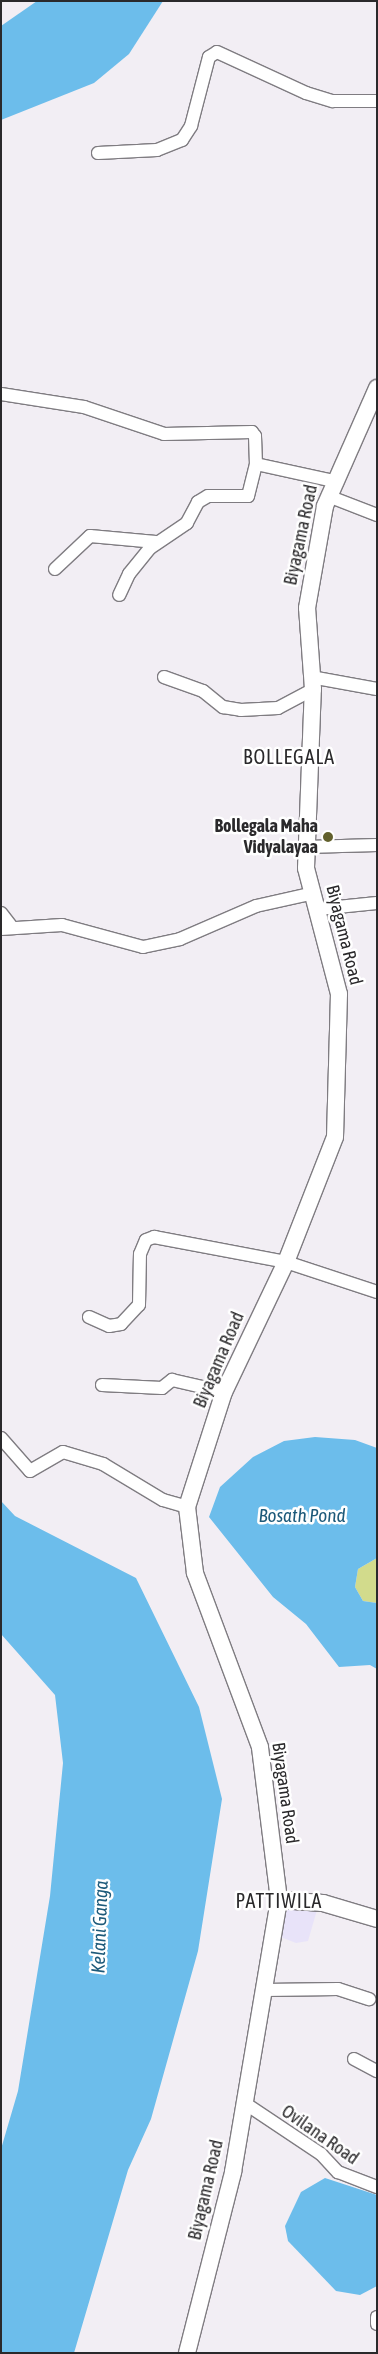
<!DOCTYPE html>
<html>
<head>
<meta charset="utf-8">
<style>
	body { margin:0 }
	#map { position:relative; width:378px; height:2354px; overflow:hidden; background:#f2eef4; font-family:"Asap Condensed",sans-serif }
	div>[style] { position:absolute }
	.industrial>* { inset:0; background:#e8e3f9 }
	.green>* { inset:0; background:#d2db8c }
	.water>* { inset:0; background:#6cbdeb }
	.roads { filter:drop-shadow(1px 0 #7f7c81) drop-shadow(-1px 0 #7f7c81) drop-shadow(0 1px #7f7c81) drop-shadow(0 -1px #7f7c81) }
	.minor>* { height:12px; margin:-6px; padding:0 6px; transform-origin:6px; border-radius:6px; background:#fff }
	.major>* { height:16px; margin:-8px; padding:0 8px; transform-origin:8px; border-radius:8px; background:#fff }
	.dots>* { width:14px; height:14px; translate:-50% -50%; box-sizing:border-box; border:2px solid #fff; border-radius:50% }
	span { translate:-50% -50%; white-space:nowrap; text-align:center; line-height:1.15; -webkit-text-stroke:5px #fff; paint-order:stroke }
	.street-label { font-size:18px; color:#2a292b }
	.poi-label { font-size:18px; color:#2a292b; font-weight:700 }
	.right { translate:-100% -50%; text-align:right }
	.water-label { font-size:19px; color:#1d5a7a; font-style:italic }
	.quarter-label { font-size:20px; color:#2a292b; letter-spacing:1px }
	.frame { position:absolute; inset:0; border:2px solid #2a292b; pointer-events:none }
</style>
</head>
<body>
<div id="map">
	<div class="industrial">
		<div style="clip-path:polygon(281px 1909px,317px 1910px,308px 1941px,296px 1943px,278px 1936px)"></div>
	</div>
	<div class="green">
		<div style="clip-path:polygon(377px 1558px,377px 1603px,363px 1601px,355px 1587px,358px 1569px)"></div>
	</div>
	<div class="water">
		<div style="clip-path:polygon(37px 1px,163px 1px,129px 54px,94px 83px,1px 120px,1px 26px)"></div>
		<div style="clip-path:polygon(315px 1437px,355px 1440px,377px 1448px,377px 1558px,358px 1569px,355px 1587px,363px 1601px,377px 1603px,377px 1669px,370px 1665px,339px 1667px,306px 1624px,273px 1597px,209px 1517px,220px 1487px,253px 1457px,284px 1441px)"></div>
		<div style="clip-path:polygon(1px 1501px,15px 1516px,136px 1578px,199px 1707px,222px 1799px,198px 1951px,151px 2119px,128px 2170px,74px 2353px,1px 2353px,1px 2149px,18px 2091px,50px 1896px,63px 1763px,55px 1695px,1px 1634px)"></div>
		<div style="clip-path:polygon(325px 2178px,377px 2195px,377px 2286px,360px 2295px,336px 2291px,288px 2241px,285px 2226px,301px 2192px)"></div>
	</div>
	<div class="roads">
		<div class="minor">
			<div style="left:98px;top:153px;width:59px;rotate:-2.9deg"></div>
			<div style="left:157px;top:150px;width:27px;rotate:-22deg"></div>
			<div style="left:182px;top:140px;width:17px;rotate:-57deg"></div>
			<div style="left:191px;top:126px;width:71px;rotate:-75.4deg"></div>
			<div style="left:209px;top:57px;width:9px;rotate:-32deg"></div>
			<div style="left:217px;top:52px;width:98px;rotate:24.7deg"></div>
			<div style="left:306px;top:93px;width:28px;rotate:17deg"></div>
			<div style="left:333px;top:101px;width:44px"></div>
			<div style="left:1px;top:394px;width:84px;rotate:8.9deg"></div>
			<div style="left:84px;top:407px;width:84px;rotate:18.6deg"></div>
			<div style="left:164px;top:434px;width:88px;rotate:-1.3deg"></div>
			<div style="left:252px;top:432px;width:5px;rotate:53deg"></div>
			<div style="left:255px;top:436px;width:28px;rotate:88deg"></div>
			<div style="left:256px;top:464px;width:33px;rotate:104deg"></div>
			<div style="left:248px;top:496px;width:40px;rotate:180deg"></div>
			<div style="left:208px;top:496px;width:12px;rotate:149deg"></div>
			<div style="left:198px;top:502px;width:24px;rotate:118deg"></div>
			<div style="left:187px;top:523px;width:45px;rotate:146deg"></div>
			<div style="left:150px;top:548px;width:33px;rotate:129deg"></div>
			<div style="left:129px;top:574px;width:23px;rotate:115deg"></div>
			<div style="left:256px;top:464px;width:79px;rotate:12.4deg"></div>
			<div style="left:328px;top:496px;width:53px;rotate:21.2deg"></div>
			<div style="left:55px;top:569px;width:48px;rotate:-43.3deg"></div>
			<div style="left:90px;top:536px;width:66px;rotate:5.2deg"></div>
			<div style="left:164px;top:677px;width:41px;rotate:19.7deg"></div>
			<div style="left:203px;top:691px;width:26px;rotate:39deg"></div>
			<div style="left:223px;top:707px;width:18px;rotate:9deg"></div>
			<div style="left:241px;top:710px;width:37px;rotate:-3deg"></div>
			<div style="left:278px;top:708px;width:40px;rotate:-28deg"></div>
			<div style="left:311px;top:677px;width:67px;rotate:10.3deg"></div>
			<div style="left:306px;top:847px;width:71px;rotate:-1.6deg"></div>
			<div style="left:318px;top:909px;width:59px;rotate:-5.8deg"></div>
			<div style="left:1px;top:913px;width:16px;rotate:52deg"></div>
			<div style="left:1px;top:929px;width:61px;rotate:-3.8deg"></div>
			<div style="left:62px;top:925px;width:84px;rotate:15.2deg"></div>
			<div style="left:143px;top:947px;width:38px;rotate:-12deg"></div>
			<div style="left:180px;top:939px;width:83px;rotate:-23.5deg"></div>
			<div style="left:256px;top:906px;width:59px;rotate:-12.6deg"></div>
			<div style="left:89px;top:1317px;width:22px;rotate:24deg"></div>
			<div style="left:109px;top:1326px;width:12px;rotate:-9deg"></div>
			<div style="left:121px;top:1324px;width:26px;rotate:-47deg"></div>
			<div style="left:139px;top:1305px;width:51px;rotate:-88.9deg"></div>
			<div style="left:140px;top:1254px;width:15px;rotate:-67deg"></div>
			<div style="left:146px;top:1240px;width:9px;rotate:-21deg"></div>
			<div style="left:154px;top:1237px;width:134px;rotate:10.7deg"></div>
			<div style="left:286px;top:1262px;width:96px;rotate:18.2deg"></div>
			<div style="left:102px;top:1385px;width:60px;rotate:2.9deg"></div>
			<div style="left:162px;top:1388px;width:13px;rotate:-39deg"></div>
			<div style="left:172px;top:1380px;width:53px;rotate:13deg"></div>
			<div style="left:1px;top:1438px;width:44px;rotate:48.7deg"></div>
			<div style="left:30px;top:1471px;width:38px;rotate:-30deg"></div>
			<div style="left:63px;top:1452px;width:42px;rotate:16.7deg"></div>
			<div style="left:103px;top:1464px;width:70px;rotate:31deg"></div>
			<div style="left:163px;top:1500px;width:25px;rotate:16deg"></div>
			<div style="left:264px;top:1990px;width:74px;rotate:-0.8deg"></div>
			<div style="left:338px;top:1989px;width:33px;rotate:18deg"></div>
			<div style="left:354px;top:2059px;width:26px;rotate:28deg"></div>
			<div style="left:246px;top:2104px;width:90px;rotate:33.7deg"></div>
			<div style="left:321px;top:2154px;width:25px;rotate:47deg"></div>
			<div style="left:338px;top:2172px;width:42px;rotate:21deg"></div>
			<div style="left:377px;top:2317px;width:7px;rotate:90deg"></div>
		</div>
		<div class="major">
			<div style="left:279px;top:1900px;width:44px;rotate:3.9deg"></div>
			<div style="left:323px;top:1903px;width:56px;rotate:16.5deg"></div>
			<div style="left:187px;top:2353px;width:187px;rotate:-75.7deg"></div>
			<div style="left:233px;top:2172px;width:276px;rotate:-80.4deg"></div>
			<div style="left:279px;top:1900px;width:154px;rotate:-97.1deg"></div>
			<div style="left:260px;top:1747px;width:186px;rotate:-110.5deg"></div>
			<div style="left:195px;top:1573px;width:66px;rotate:-96.9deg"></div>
			<div style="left:187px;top:1507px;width:121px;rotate:-72.2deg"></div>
			<div style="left:224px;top:1392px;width:144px;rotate:-64.5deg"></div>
			<div style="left:286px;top:1262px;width:134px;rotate:-68.6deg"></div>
			<div style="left:335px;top:1137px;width:143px;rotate:-88.4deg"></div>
			<div style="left:339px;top:994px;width:130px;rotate:-104.7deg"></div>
			<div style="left:306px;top:868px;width:179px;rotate:-87.8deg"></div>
			<div style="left:313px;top:689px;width:81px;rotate:-94.2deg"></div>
			<div style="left:307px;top:608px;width:104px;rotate:-80deg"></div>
			<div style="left:325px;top:506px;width:129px;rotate:-66.2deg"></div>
		</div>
	</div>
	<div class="dots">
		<div style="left:328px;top:837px;background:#62602d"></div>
	</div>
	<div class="street-label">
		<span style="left:301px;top:535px;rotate:-78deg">Biyagama Road</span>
		<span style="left:344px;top:935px;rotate:76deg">Biyagama Road</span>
		<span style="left:219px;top:1360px;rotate:-67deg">Biyagama Road</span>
		<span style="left:285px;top:1793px;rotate:82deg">Biyagama Road</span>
		<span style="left:320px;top:2135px;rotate:35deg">Ovilana Road</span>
		<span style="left:206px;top:2190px;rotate:-77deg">Biyagama Road</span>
	</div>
	<div class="poi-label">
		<span class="right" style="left:318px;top:837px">Bollegala Maha<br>Vidyalayaa</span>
	</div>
	<div class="water-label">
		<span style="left:302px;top:1516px">Bosath Pond</span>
		<span style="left:100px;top:1927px;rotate:-88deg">Kelani Ganga</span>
	</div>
	<div class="quarter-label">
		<span style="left:289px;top:756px">BOLLEGALA</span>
		<span style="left:279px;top:1900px">PATTIWILA</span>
	</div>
	<div class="frame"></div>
</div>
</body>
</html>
